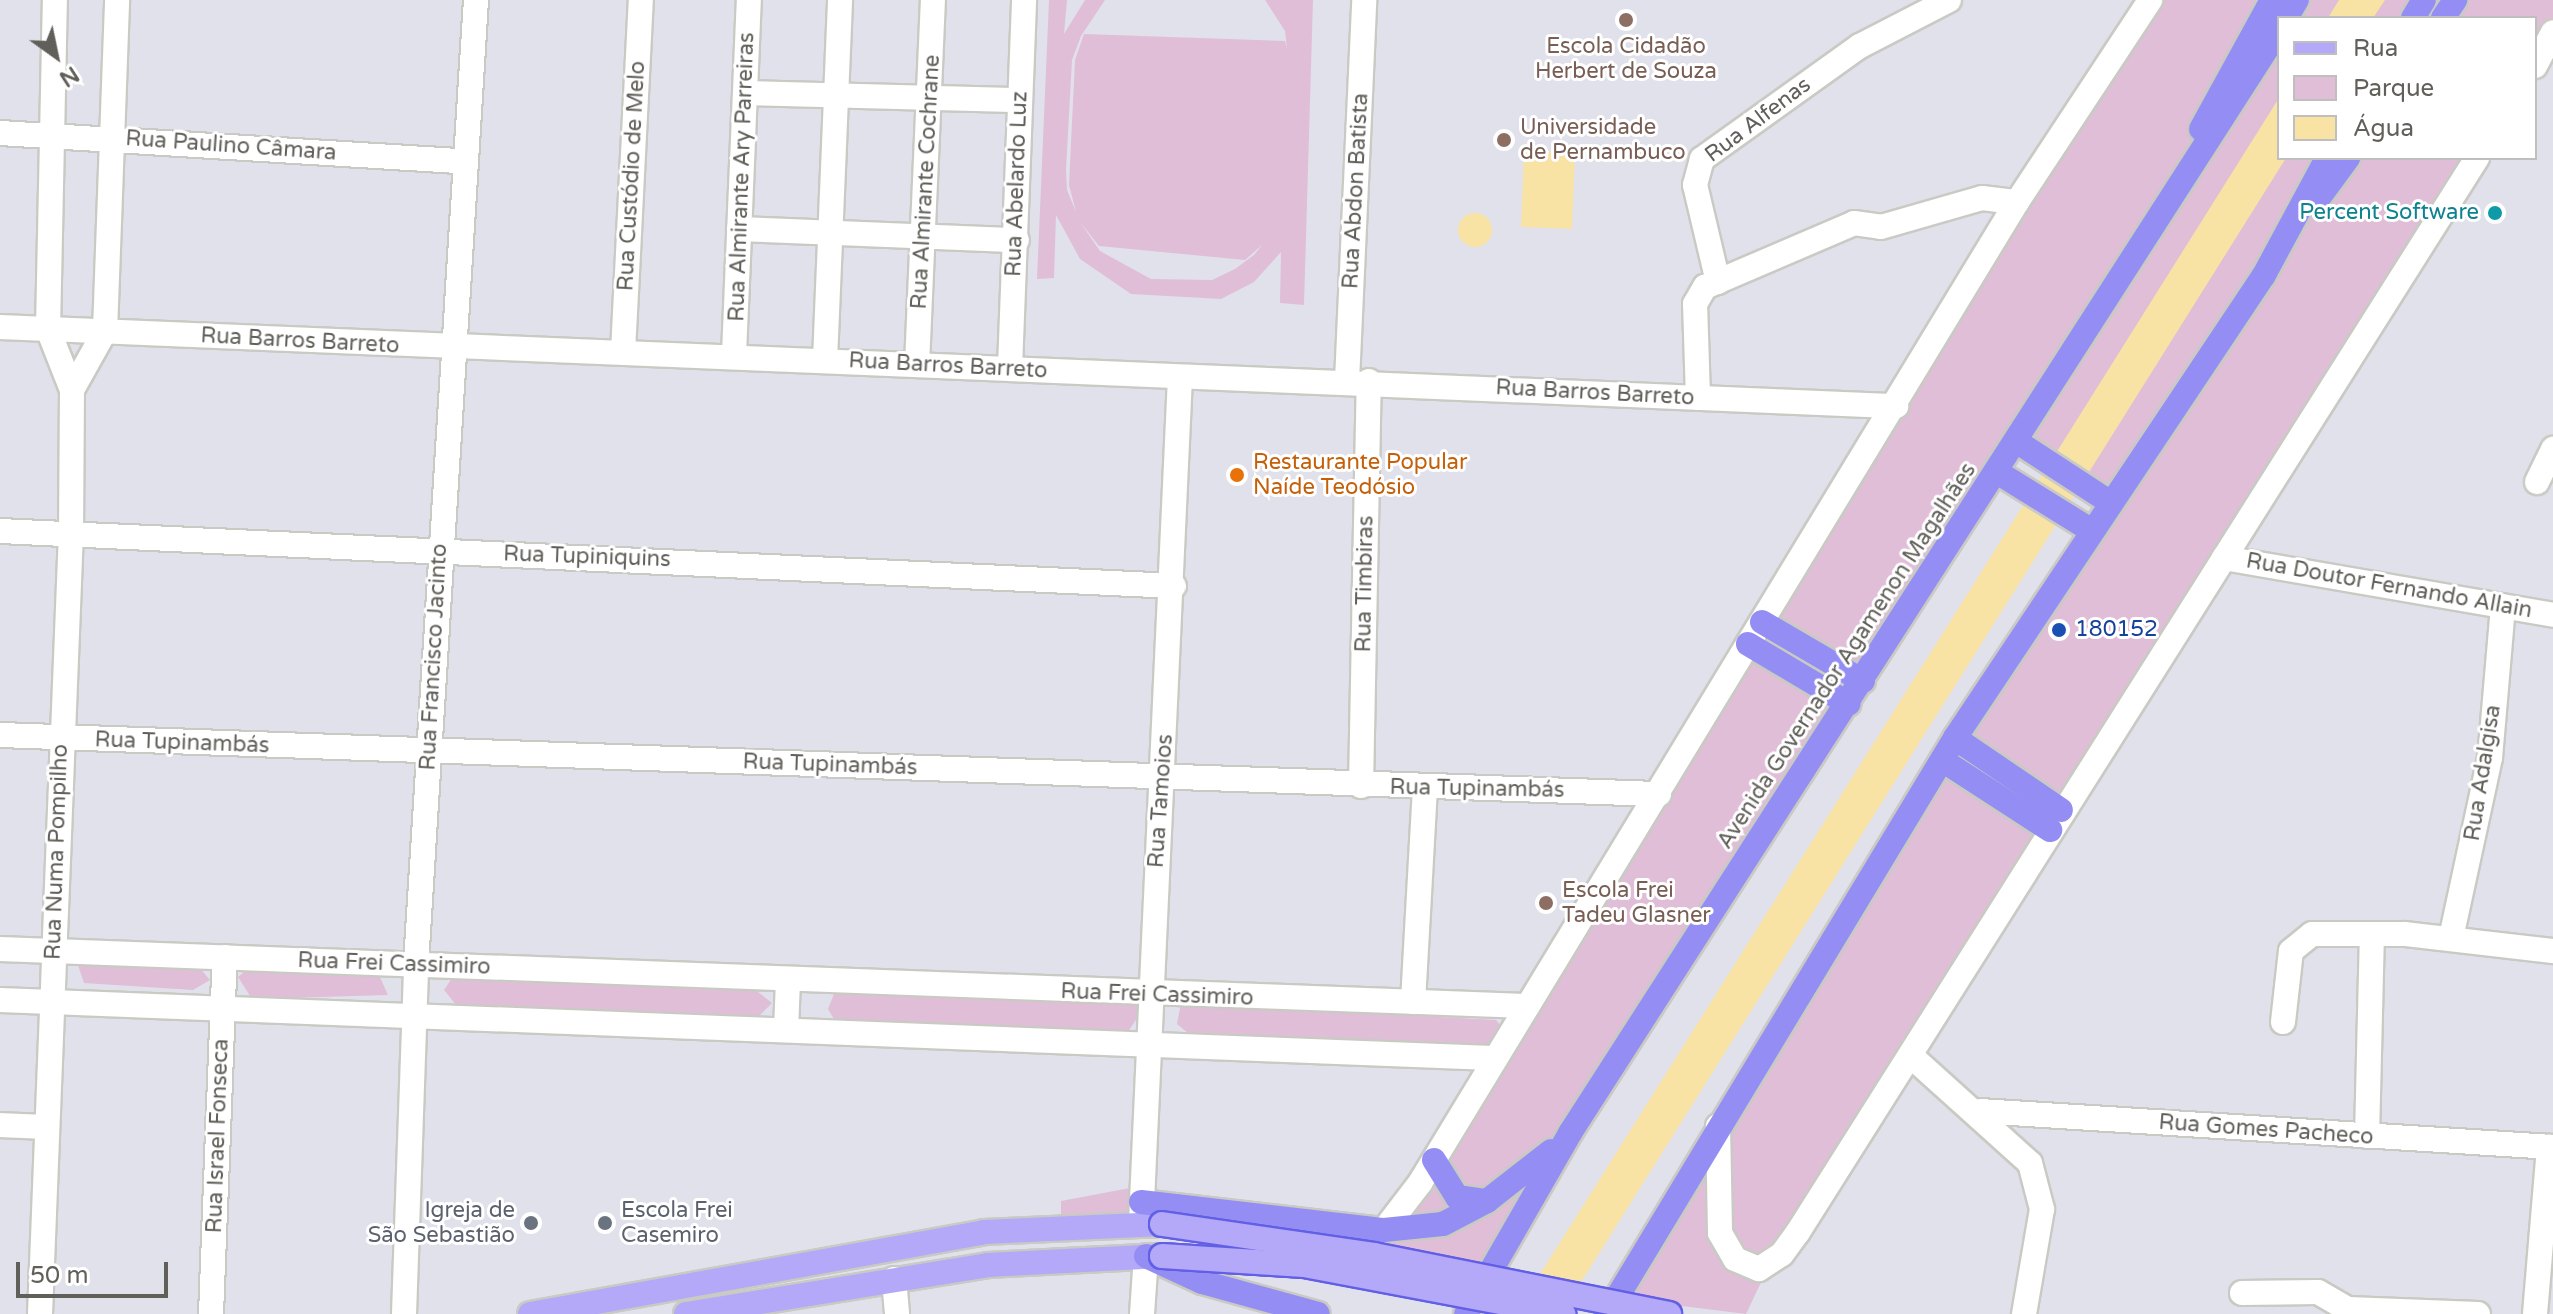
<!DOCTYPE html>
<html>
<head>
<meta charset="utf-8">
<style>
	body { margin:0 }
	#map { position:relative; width:2553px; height:1314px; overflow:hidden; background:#e1e1eb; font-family:"Varela Round",sans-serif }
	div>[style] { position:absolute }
	.green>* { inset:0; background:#e1bed7 }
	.water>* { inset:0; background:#f8e3a4 }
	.round { border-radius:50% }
	.roads { filter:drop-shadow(2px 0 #cacac4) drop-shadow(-2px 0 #cacac4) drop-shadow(0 2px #cacac4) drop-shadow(0 -2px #cacac4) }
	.minor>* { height:24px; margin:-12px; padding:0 12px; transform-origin:12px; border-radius:12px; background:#fff }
	.major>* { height:24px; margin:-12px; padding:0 12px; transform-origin:12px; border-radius:12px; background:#b4a8f8 }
	.highway>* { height:24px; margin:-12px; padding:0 12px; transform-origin:12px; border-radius:12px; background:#948ef4 }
	.bridges { filter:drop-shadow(2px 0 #625fe6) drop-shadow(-2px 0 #625fe6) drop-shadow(0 2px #625fe6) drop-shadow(0 -2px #625fe6) }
	.major-bridge>* { height:24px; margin:-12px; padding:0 12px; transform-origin:12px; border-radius:12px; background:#b4a8f8 }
	.dots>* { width:22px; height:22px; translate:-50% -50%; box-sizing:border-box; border:4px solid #fff; border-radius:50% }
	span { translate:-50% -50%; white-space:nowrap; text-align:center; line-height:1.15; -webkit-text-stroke:6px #fff; paint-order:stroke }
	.education-label { font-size:22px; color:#785e54 }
	.left { translate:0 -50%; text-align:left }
	.street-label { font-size:22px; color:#605f59 }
	.culture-label { font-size:22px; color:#0d838f }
	.right { translate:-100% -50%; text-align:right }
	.food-label { font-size:22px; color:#c56008 }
	.transit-label { font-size:22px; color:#164399 }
	.worship-label { font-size:22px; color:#5b616d }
	.legend { position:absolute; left:2277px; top:16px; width:260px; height:144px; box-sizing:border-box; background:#fff; border:2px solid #bfbfbd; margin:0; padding:10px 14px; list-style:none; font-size:24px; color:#605f59 }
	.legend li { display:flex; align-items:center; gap:16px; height:40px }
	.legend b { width:40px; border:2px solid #bfbfbd }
	.north { position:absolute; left:16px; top:16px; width:80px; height:80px; -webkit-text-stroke:6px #fff; paint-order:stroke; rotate:147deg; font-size:22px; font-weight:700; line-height:32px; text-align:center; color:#605f59 }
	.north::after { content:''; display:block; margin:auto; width:28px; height:36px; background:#605f59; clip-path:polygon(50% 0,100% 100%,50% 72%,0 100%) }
	.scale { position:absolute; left:16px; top:1262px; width:152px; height:36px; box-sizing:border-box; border:4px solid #605f59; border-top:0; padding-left:10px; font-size:24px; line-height:28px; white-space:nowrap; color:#605f59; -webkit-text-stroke:6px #fff; paint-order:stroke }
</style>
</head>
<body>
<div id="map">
	<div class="green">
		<div style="clip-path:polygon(evenodd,1049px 0,1067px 0,1064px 34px,1085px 0,1105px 0,1081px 36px,1072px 60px,1066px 170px,1067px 190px,1076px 212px,1069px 185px,1075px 60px,1084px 34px,1285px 41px,1287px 49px,1285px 31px,1265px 0,1313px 0,1304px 305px,1280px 303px,1281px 252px,1254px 282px,1221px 299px,1131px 294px,1080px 259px,1056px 215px,1054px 278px,1037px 279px,1049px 0,1080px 222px,1099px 246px,1245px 260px,1262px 245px,1254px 255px,1235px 269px,1212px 280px,1151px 279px,1100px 251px,1080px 222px)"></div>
		<div style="clip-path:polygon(2150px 0,2424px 0,2413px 18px,2279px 18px,2279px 158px,2468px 158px,1782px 1238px,1746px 1314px,1617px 1298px,2111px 503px,2016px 441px,1863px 681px,1762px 622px)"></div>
		<div style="clip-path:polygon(2455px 0,2553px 0,2553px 19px,2535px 51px,2535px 18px,2443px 18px)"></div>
		<div style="clip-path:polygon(1748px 644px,1849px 704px,1489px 1277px,1374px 1255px,1061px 1224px,1061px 1201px,1146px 1185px,1154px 1198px,1386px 1216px)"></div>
		<div style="clip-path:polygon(88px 962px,198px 966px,210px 980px,193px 990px,84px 983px,78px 965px)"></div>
		<div style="clip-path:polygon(250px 967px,378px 973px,388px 995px,252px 999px,238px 977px)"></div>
		<div style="clip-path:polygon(454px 975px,753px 988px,772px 1003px,756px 1019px,457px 1006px,444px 990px)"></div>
		<div style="clip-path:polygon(836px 989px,1133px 1001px,1142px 1011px,1123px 1039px,835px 1021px,828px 1009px)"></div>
		<div style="clip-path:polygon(1181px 1003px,1496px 1020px,1501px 1026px,1491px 1044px,1475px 1046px,1194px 1038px,1177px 1024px)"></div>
	</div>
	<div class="water">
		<div style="clip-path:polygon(2339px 0,2385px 0,2373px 18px,2328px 18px)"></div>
		<div style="clip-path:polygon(2279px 98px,2279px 158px,2286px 158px,1561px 1314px,1515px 1314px)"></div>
		<div style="clip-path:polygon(1524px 151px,1575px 153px,1572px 229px,1521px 227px)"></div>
		<div class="round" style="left:1458px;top:213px;width:34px;height:34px"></div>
	</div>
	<div class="roads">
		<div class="minor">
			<div style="left:2535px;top:66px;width:38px;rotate:-62deg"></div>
			<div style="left:747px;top:93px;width:273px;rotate:1.5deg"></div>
			<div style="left:0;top:133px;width:462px;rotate:3.5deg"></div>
			<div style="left:739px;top:229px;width:278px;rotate:2.3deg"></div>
			<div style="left:1718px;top:282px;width:100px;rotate:-103.3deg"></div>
			<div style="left:1695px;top:185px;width:27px;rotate:-75deg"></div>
			<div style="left:1702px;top:159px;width:194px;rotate:-35.6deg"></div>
			<div style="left:1860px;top:46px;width:100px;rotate:-27.3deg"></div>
			<div style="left:0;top:327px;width:1898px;rotate:2.39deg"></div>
			<div style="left:623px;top:352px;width:352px;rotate:-87.1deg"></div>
			<div style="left:734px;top:354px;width:354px;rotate:-87.6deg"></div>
			<div style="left:825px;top:360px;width:360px;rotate:-87.6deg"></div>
			<div style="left:917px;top:365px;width:365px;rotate:-87.5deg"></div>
			<div style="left:1010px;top:367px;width:367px;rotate:-87.8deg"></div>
			<div style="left:1347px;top:381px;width:381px;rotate:-87.4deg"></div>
			<div style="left:72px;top:390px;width:68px;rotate:-60.8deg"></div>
			<div style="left:105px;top:331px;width:331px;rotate:-87.9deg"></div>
			<div style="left:1698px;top:398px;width:94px;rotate:-91.8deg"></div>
			<div style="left:1695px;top:304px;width:20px;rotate:-60deg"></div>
			<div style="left:1705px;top:287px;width:162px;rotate:-23.2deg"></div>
			<div style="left:1854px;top:223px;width:27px;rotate:8deg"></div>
			<div style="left:1881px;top:227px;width:105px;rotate:-16deg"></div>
			<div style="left:1982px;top:198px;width:35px;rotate:7deg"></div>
			<div style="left:2537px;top:482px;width:37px;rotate:-64deg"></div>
			<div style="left:0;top:531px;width:1175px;rotate:2.68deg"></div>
			<div style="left:2224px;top:558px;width:334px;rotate:9.8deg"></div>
			<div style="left:0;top:735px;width:1660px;rotate:2.04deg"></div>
			<div style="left:1361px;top:786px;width:405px;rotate:-88.9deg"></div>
			<div style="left:2451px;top:938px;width:184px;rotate:-77.8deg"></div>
			<div style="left:2490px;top:758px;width:152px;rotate:-85.1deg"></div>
			<div style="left:0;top:949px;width:1526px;rotate:2.14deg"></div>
			<div style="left:0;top:1000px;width:1493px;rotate:2.23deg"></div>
			<div style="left:1413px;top:1002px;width:213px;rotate:-86.8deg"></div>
			<div style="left:2283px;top:1022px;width:71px;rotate:-83.6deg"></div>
			<div style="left:2291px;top:951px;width:27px;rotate:-39deg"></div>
			<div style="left:2312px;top:934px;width:93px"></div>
			<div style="left:2405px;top:934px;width:149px;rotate:6.6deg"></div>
			<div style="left:786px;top:1030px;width:49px;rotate:-87.7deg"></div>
			<div style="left:1911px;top:1056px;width:160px;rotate:42deg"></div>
			<div style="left:2030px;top:1163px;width:48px;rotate:75.4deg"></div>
			<div style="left:2042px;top:1209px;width:107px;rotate:99.7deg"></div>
			<div style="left:1980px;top:1111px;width:574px;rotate:3.6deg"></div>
			<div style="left:0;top:1125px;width:47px;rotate:2.4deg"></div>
			<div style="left:1718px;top:1126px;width:107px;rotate:88.9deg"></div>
			<div style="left:1720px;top:1233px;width:30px;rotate:60deg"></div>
			<div style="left:1735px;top:1259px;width:26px;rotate:23deg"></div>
			<div style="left:1759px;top:1269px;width:27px;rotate:-33deg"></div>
			<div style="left:1782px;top:1254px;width:27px;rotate:-54deg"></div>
			<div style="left:1798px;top:1232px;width:1271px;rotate:-57.7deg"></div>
			<div style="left:2367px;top:1136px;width:202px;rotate:-88.6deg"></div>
			<div style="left:1141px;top:1223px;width:846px;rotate:-87.36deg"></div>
			<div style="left:1384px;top:1230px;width:59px;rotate:-52.5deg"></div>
			<div style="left:1420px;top:1183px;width:1148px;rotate:-58.68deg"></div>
			<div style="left:2017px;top:202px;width:242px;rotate:-56.6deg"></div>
			<div style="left:894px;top:1279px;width:35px;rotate:85deg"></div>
			<div style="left:2242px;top:1293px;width:76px;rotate:-0.8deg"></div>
			<div style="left:2318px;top:1292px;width:34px;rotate:30deg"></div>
			<div style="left:2348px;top:1309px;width:130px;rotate:2.2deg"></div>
			<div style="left:40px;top:1314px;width:783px;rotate:-87.73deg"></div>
			<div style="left:71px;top:532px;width:142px;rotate:-89.6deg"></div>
			<div style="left:72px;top:390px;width:66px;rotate:-111.5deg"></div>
			<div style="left:48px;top:329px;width:329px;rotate:-88.8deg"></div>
			<div style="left:211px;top:1314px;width:357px;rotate:-87.8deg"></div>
			<div style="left:404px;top:1314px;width:350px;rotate:-88deg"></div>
			<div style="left:416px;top:964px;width:966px;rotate:-86.44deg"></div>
			<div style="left:1142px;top:1314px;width:58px;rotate:-86.1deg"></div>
			<div style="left:2535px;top:1314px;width:168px;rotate:-85.2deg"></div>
		</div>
		<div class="major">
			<div style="left:530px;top:1314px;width:461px;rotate:-10.2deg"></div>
			<div style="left:984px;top:1232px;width:178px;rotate:-2.6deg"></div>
			<div style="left:686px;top:1314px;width:306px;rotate:-9.2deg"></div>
			<div style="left:988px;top:1265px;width:174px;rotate:-3deg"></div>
		</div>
		<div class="highway">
			<div style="left:2286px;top:18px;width:21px;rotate:-59deg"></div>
			<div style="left:2413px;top:18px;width:21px;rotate:-59deg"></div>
			<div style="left:2443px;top:18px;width:22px;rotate:-56deg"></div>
			<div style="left:2201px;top:129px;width:147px;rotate:-61.2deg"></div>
			<div style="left:2321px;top:195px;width:46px;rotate:-53.9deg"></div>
			<div style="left:2016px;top:441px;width:113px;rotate:33.1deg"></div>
			<div style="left:1997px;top:472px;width:112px;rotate:31.8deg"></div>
			<div style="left:1762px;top:622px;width:117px;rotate:30.3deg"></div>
			<div style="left:1748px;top:644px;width:117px;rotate:30.7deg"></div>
			<div style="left:1955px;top:738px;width:128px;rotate:34.2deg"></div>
			<div style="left:1942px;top:760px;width:129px;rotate:32.9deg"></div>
			<div style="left:1434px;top:1160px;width:44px;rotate:58.1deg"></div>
			<div style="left:1457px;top:1197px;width:30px;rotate:8deg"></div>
			<div style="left:1487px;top:1201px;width:81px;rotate:-38deg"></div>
			<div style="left:1141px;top:1202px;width:245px;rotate:6.6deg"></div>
			<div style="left:1384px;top:1230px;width:59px;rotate:-5.8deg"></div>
			<div style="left:1443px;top:1224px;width:50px;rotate:-27.6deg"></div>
			<div style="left:1146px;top:1256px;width:62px;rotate:24.9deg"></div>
			<div style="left:1202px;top:1282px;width:120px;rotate:15.4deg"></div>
			<div style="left:1466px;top:1314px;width:209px;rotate:-60.1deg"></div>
			<div style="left:1570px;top:1133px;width:1311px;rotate:-57.27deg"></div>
			<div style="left:1607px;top:1314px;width:673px;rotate:-58.86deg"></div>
			<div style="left:1955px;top:738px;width:557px;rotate:-56.28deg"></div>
			<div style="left:2264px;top:275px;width:133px;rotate:-61.7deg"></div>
		</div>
	</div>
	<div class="bridges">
		<div class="major-bridge">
			<div style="left:1162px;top:1224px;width:214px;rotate:8.3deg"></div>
			<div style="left:1374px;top:1255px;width:301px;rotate:11.3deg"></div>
			<div style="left:1162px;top:1256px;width:142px;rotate:3.6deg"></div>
			<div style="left:1304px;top:1265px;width:264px;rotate:10.7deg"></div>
		</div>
	</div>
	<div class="dots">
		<div style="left:1626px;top:20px;background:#8d6e63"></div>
		<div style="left:1504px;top:140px;background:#8d6e63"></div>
		<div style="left:2495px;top:213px;background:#0f9aa8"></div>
		<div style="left:1237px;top:475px;background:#e8710a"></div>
		<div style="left:2059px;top:630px;background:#1a4fb4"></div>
		<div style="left:1546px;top:903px;background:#8d6e63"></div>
		<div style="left:531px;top:1223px;background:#6b7280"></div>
		<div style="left:605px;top:1223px;background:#6b7280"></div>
	</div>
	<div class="education-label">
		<span style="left:1626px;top:59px">Escola Cidadão<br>Herbert de Souza</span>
		<span class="left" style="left:1520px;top:140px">Universidade<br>de Pernambuco</span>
		<span class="left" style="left:1562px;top:903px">Escola Frei<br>Tadeu Glasner</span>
	</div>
	<div class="street-label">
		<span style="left:1758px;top:120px;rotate:-37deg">Rua Alfenas</span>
		<span style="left:231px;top:146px;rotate:4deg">Rua Paulino Câmara</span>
		<span style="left:632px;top:176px;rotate:-87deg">Rua Custódio de Melo</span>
		<span style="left:742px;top:177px;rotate:-88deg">Rua Almirante Ary Parreiras</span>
		<span style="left:926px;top:182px;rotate:-87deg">Rua Almirante Cochrane</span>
		<span style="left:1017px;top:184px;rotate:-88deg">Rua Abelardo Luz</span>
		<span style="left:1356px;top:191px;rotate:-87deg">Rua Abdon Batista</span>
		<span style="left:300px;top:341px;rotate:3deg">Rua Barros Barreto</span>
		<span style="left:948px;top:366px;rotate:3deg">Rua Barros Barreto</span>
		<span style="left:1595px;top:393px;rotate:3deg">Rua Barros Barreto</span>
		<span style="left:587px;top:557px;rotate:2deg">Rua Tupiniquins</span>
		<span style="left:1365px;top:584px;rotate:-89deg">Rua Timbiras</span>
		<span style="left:2389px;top:586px;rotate:10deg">Rua Doutor Fernando Allain</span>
		<span style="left:1847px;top:656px;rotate:-57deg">Avenida Governador Agamenon Magalhães</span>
		<span style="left:434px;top:657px;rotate:-87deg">Rua Francisco Jacinto</span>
		<span style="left:182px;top:743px;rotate:2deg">Rua Tupinambás</span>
		<span style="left:830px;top:765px;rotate:2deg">Rua Tupinambás</span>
		<span style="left:2483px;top:773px;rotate:-81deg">Rua Adalgisa</span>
		<span style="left:1477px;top:789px;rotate:1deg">Rua Tupinambás</span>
		<span style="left:1161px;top:801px;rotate:-86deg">Rua Tamoios</span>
		<span style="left:57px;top:852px;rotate:-88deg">Rua Numa Pompilho</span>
		<span style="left:394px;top:964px;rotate:2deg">Rua Frei Cassimiro</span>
		<span style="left:1157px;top:995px;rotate:2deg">Rua Frei Cassimiro</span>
		<span style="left:2266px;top:1130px;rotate:4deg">Rua Gomes Pacheco</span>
		<span style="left:218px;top:1136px;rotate:-88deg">Rua Israel Fonseca</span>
	</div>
	<div class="culture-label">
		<span class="right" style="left:2479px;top:213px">Percent Software</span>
	</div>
	<div class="food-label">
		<span class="left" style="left:1253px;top:475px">Restaurante Popular<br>Naíde Teodósio</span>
	</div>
	<div class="transit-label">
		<span class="left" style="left:2075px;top:630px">180152</span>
	</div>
	<div class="worship-label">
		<span class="right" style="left:515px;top:1223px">Igreja de<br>São Sebastião</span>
		<span class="left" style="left:621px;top:1223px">Escola Frei<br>Casemiro</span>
	</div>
	<ul class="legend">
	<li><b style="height:10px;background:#b4a8f8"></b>Rua</li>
	<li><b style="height:22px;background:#e1bed7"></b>Parque</li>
	<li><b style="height:22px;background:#f8e3a4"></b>Água</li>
	</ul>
	<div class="north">N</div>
	<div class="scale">50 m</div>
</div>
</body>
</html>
